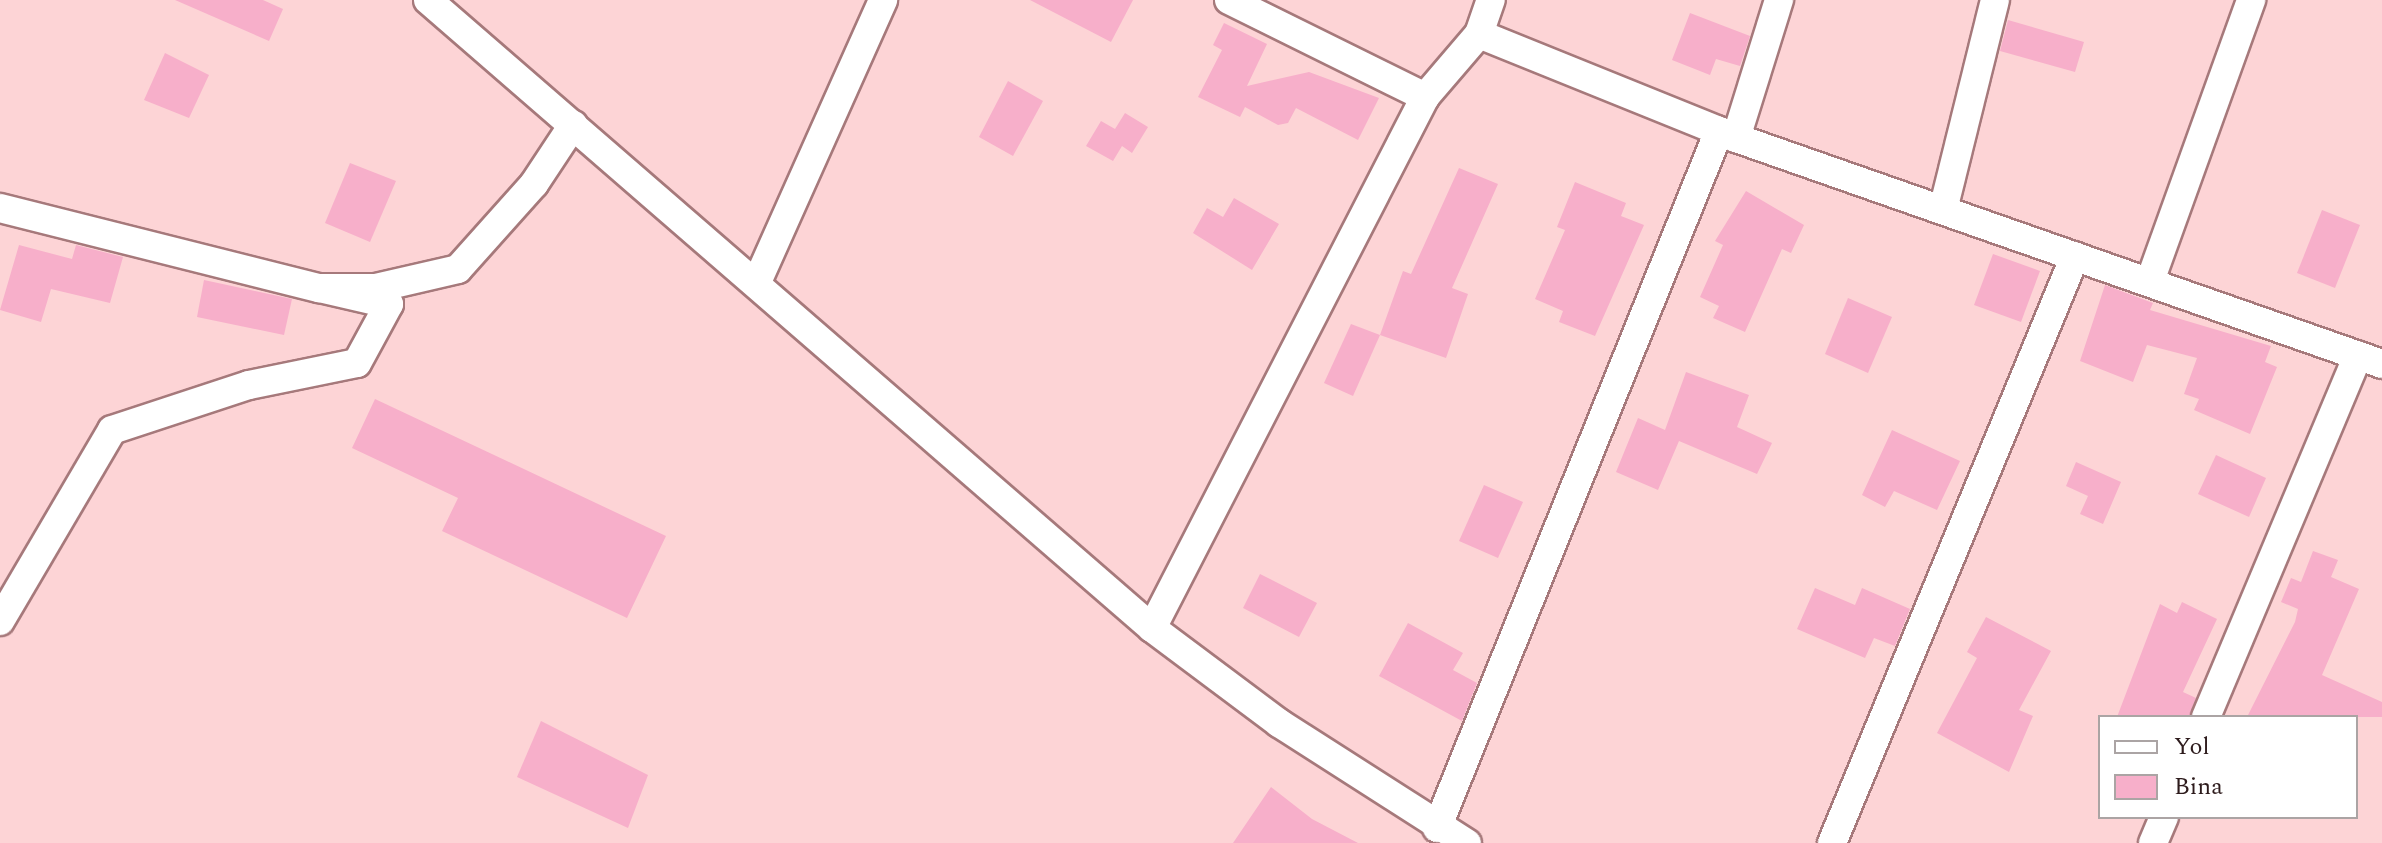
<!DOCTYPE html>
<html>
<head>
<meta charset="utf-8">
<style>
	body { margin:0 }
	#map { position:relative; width:2382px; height:843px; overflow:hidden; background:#fdd4d6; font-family:Spectral,serif }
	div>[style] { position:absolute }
	.building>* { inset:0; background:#f7afca }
	.roads { filter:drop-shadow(2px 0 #a6797b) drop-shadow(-2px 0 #a6797b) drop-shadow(0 2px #a6797b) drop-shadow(0 -2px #a6797b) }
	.minor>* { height:28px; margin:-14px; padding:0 14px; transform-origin:14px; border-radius:14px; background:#fff }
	span { translate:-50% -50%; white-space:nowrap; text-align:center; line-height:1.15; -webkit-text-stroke:8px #fff; paint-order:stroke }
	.legend { position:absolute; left:2098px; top:715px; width:260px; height:104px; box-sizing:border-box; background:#fff; border:2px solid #aba4a4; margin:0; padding:10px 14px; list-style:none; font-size:24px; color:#2d1b1c }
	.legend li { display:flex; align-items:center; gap:16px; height:40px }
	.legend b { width:40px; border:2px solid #aba4a4 }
</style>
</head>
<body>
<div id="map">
	<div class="building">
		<div style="clip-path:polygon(175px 0,263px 0,283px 9px,269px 41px)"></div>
		<div style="clip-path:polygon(1030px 0,1133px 0,1111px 42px)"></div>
		<div style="clip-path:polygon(1690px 13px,1750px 36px,1740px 66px,1716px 59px,1710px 75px,1672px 60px)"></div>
		<div style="clip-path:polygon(2008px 20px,2084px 42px,2075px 72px,2000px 51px)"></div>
		<div style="clip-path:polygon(1224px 23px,1267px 44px,1247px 86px,1309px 72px,1379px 98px,1358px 140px,1296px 108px,1288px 123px,1278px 125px,1245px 107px,1240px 117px,1198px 97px,1222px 50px,1213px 45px)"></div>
		<div style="clip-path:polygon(165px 53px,209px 75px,189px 118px,144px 100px)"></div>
		<div style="clip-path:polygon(1008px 81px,1043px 101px,1013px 156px,979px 137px)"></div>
		<div style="clip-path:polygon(1125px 113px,1148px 127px,1132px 153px,1122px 146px,1113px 161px,1086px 146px,1101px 121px,1115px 129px)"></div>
		<div style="clip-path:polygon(350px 163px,396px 181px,370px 242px,325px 223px)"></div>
		<div style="clip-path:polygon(1459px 168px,1498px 184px,1452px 288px,1468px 294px,1446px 358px,1380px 335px,1403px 271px,1411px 274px)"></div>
		<div style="clip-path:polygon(1575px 182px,1626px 203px,1621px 216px,1644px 225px,1595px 336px,1559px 322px,1563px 311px,1535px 299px,1565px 230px,1557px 227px)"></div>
		<div style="clip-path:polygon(1746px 191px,1804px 225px,1791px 253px,1782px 249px,1745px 332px,1713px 318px,1719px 306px,1700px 297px,1723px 245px,1715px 241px)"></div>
		<div style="clip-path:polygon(1234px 198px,1279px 224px,1252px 270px,1193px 233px,1207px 208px,1223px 217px)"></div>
		<div style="clip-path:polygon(2322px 210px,2360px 225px,2335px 288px,2297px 273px)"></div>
		<div style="clip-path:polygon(19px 245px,72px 259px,76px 245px,123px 257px,110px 303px,51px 289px,41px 322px,0 310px)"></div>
		<div style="clip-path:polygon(1993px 254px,2040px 271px,2021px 322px,1974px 305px)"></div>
		<div style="clip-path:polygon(204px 280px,292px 299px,284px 335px,197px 317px)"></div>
		<div style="clip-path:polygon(2105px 285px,2153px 303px,2150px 310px,2271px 346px,2265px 362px,2277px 367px,2250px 434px,2194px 410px,2199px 399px,2184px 394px,2197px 358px,2147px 345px,2133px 382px,2080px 361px)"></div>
		<div style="clip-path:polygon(1848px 298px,1892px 317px,1868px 373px,1825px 354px)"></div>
		<div style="clip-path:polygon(1351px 324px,1380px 335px,1353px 396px,1324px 383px)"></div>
		<div style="clip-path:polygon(1686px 372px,1749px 395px,1737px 427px,1772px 443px,1757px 474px,1679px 441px,1658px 490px,1616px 472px,1638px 418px,1665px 430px)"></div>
		<div style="clip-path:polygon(375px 399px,666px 536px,627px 618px,442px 531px,458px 498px,352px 448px)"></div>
		<div style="clip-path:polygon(1892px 430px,1960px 461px,1937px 510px,1894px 491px,1885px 507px,1862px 495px)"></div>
		<div style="clip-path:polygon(2216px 455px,2266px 478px,2249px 517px,2198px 494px)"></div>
		<div style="clip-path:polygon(2076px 462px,2121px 482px,2103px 524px,2080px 514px,2088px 496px,2066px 486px)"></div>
		<div style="clip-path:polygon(1484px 485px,1523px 502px,1498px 558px,1459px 541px)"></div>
		<div style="clip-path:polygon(2313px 551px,2338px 560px,2331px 577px,2359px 589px,2322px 675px,2382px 702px,2382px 717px,2247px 717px,2295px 622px,2298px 609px,2281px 602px,2291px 578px,2301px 582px)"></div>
		<div style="clip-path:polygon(1260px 574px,1317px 603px,1299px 637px,1243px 608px)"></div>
		<div style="clip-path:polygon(1815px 588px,1855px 605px,1862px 588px,1910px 609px,1895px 646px,1874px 638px,1865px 658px,1797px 629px)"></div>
		<div style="clip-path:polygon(2182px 602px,2217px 619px,2183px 692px,2196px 698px,2189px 717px,2117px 717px,2160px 604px,2177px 613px)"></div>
		<div style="clip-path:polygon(1986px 617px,2051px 651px,2019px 710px,2033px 716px,2009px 772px,1937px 733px,1977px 658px,1967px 652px)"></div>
		<div style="clip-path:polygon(1408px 623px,1463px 653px,1453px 670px,1477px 683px,1462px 721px,1379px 676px)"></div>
		<div style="clip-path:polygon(541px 721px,648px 775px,628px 828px,517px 777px)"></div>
		<div style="clip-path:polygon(1271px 787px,1312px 819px,1358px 843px,1233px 843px)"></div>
	</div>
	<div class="roads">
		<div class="minor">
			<div style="left:428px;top:0;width:958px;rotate:40.94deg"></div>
			<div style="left:1152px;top:628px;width:159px;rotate:36.8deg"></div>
			<div style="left:1279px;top:723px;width:223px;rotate:32.6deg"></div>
			<div style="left:1229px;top:0;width:219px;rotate:26.3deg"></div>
			<div style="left:1479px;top:34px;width:277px;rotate:22deg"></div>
			<div style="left:1736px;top:138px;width:684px;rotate:19.28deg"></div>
			<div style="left:1736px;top:138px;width:145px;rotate:-72.7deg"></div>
			<div style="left:0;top:208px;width:329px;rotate:14.1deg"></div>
			<div style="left:1943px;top:210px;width:216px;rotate:-76.1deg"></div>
			<div style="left:2150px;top:281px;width:299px;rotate:-70.2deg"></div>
			<div style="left:757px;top:282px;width:309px;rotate:-65.9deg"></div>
			<div style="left:0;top:621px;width:221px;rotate:-59.6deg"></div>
			<div style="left:112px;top:430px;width:144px;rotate:-18.2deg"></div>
			<div style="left:249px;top:385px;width:110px;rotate:-11.5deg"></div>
			<div style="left:357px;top:363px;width:67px;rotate:-61.5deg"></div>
			<div style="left:389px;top:304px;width:72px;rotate:-167.1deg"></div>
			<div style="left:319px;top:288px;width:57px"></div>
			<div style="left:376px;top:288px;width:84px;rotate:-13deg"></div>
			<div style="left:458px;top:269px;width:114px;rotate:-48.2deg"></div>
			<div style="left:534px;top:184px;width:71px;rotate:-56.5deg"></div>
			<div style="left:1152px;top:628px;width:597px;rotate:-62.79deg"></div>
			<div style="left:1425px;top:97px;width:83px;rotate:-49.4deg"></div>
			<div style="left:1479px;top:34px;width:36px;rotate:-71deg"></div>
			<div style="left:2206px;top:717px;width:392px;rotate:-67.2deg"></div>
			<div style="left:1437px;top:828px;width:752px;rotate:-67.97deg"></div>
			<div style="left:1832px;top:843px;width:635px;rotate:-67.51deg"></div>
			<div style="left:2153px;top:843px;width:28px;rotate:-67deg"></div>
		</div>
	</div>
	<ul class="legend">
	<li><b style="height:10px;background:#fff"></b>Yol</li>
	<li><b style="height:22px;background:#f7afca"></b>Bina</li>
	</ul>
</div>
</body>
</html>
